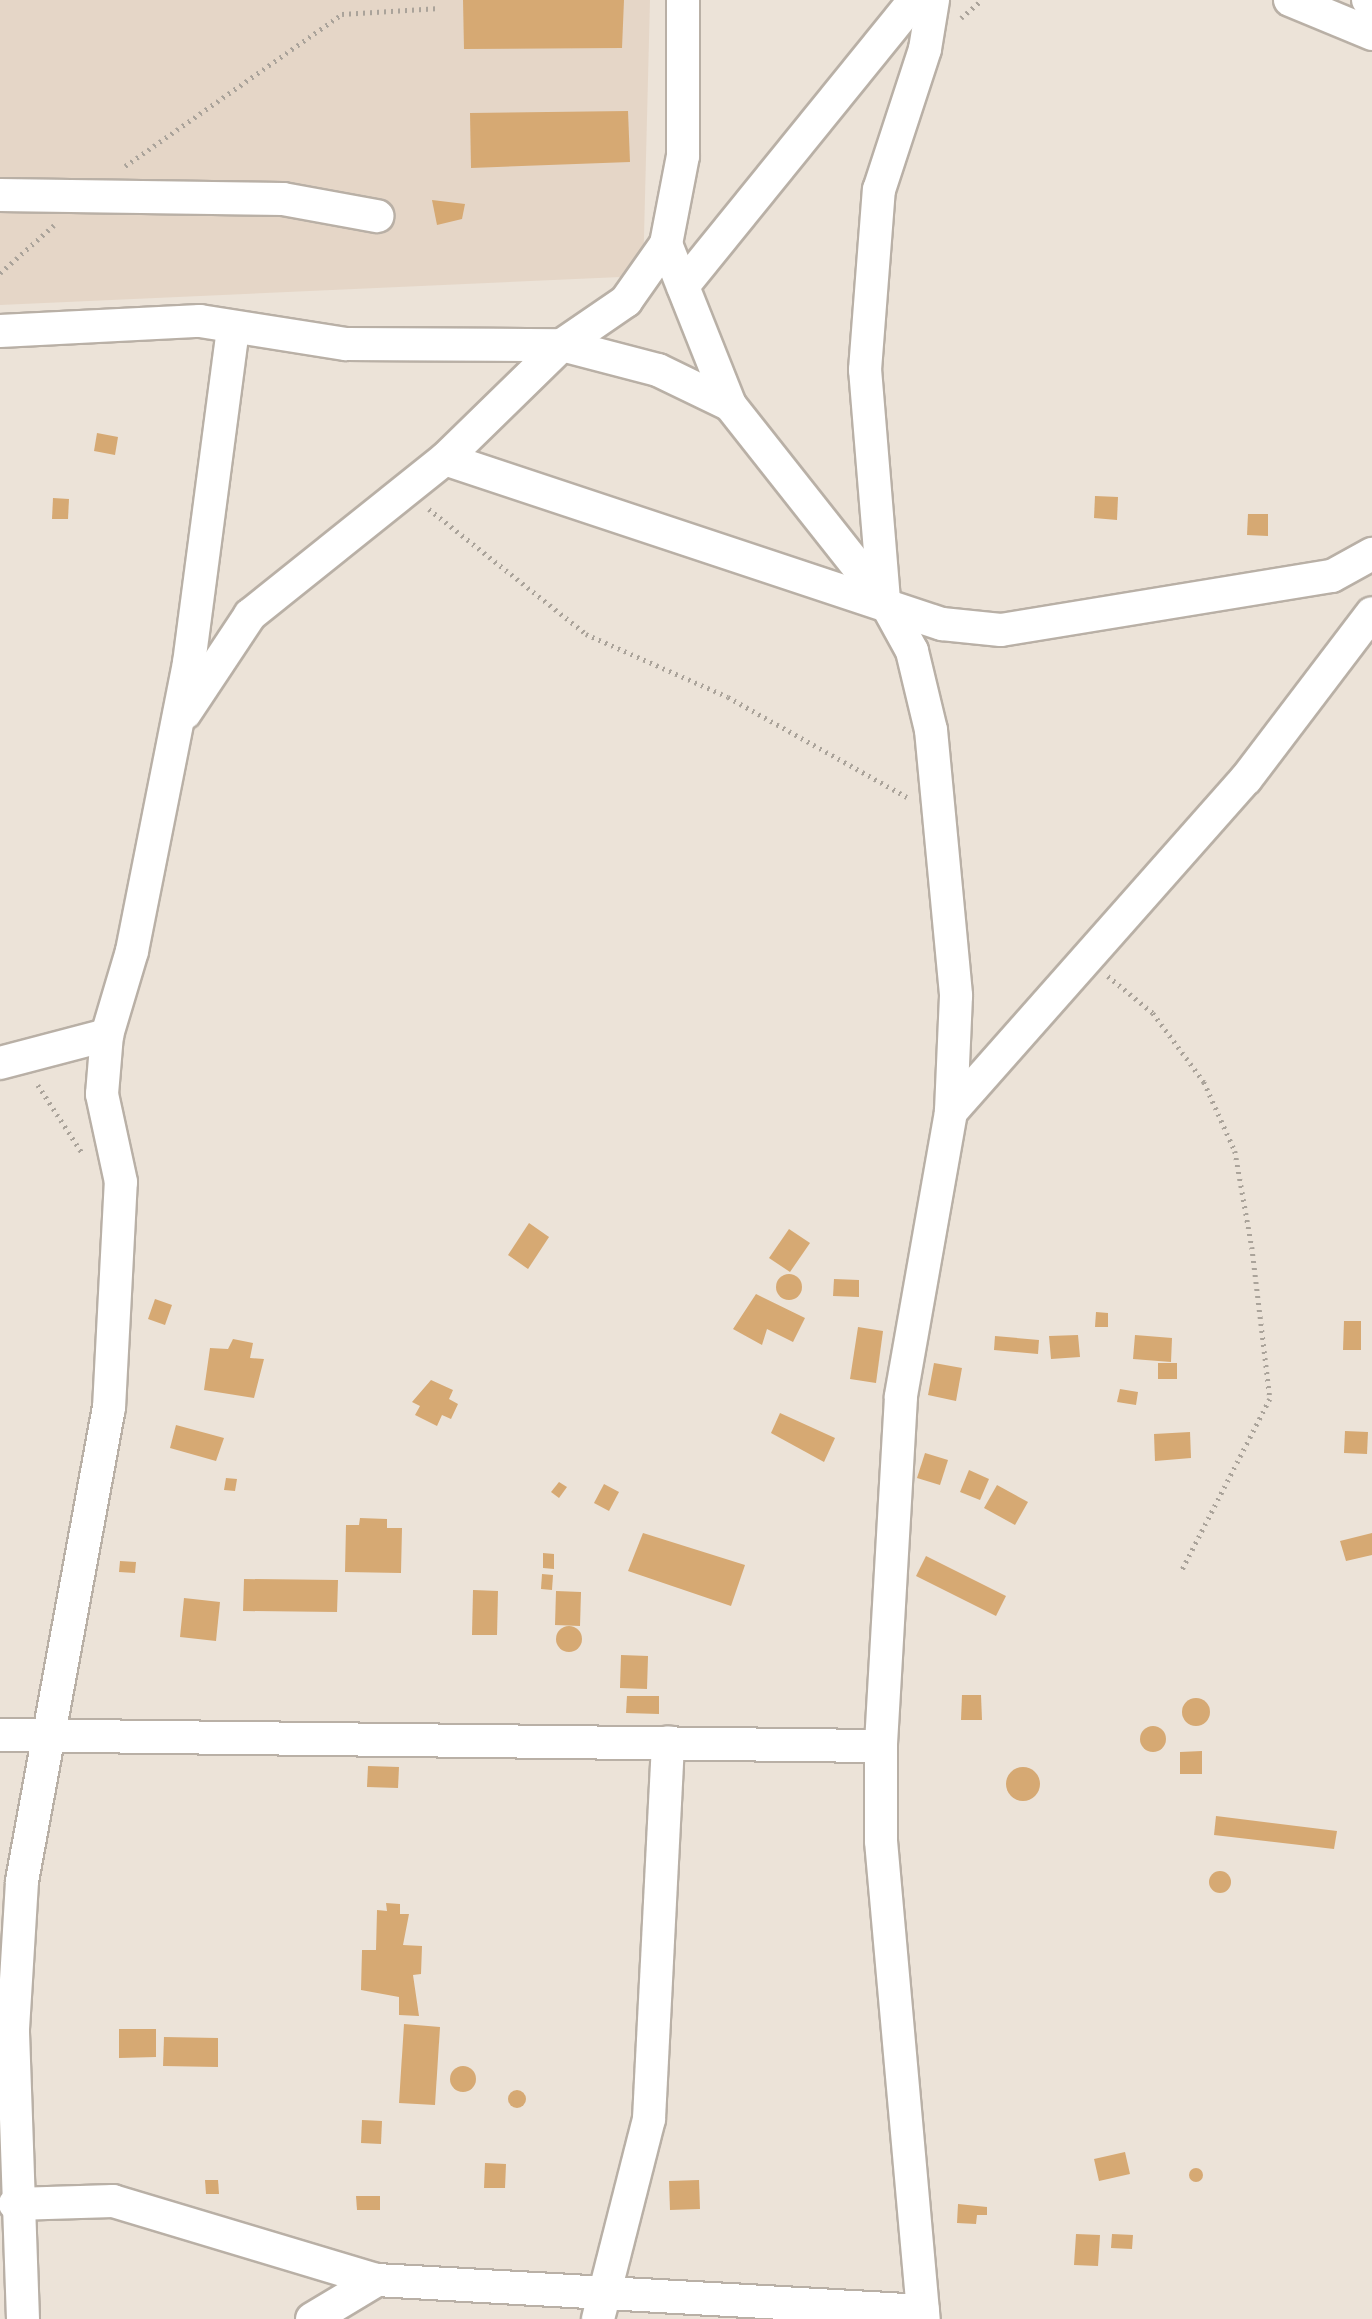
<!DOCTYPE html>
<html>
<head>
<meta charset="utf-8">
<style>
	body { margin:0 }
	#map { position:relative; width:1372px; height:2319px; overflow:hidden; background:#ece3d8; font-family:"Nunito Sans",sans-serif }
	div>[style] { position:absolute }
	.built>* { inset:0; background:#e5d6c7 }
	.building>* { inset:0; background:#d6a973 }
	.round { border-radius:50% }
	.path>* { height:4.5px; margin-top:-2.25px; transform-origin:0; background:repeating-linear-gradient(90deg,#aaa39a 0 2px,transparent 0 7px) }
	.roads { filter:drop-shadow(2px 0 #b9b0a6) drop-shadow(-2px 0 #b9b0a6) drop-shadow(0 2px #b9b0a6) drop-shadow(0 -2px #b9b0a6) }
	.minor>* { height:32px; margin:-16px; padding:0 16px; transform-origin:16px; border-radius:16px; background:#fff }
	span { translate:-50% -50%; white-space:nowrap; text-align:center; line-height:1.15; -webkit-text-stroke:7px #f9f0e5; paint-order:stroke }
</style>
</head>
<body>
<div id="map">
	<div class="built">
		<div style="clip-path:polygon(0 0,650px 0,643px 276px,0 305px)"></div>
	</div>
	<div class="building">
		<div style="clip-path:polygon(463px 0,624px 0,622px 48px,464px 49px)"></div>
		<div style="clip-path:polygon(628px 111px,630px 162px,471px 168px,470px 113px)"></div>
		<div style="clip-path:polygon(432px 200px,465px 204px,462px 219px,437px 225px)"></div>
		<div style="clip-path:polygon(97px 433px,118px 437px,115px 455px,94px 451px)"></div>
		<div style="clip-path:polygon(1095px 496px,1118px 497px,1117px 520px,1094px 518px)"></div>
		<div style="clip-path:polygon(53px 498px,69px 499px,68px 519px,52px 519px)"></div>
		<div style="clip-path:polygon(1248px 514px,1268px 514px,1268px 536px,1247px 535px)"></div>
		<div style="clip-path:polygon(529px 1223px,549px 1237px,528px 1269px,508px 1255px)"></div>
		<div style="clip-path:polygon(789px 1229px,810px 1243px,790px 1272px,769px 1258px)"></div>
		<div class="round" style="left:776px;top:1274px;width:26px;height:26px"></div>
		<div style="clip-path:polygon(834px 1279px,859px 1280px,859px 1297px,833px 1296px)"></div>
		<div style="clip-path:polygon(756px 1294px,805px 1318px,793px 1342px,767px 1329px,762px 1345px,733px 1329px)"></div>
		<div style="clip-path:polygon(155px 1299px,172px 1305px,165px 1325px,148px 1319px)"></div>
		<div style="clip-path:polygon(1096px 1312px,1108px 1313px,1108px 1327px,1095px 1327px)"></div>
		<div style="clip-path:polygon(1344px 1321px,1361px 1321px,1361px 1350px,1343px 1350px)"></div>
		<div style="clip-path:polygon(858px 1327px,883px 1331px,876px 1383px,850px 1379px)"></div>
		<div style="clip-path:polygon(1078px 1335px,1080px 1357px,1051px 1359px,1049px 1336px)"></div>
		<div style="clip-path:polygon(1135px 1335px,1172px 1338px,1171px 1362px,1133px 1359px)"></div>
		<div style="clip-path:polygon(995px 1336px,1039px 1340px,1038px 1354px,994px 1350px)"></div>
		<div style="clip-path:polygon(233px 1339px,253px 1343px,250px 1358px,264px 1359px,254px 1398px,204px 1390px,210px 1348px,228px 1349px)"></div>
		<div style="clip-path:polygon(934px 1363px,962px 1368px,956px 1401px,928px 1395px)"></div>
		<div style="clip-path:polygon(1158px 1363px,1177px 1363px,1177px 1379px,1158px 1379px)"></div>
		<div style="clip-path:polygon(431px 1380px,453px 1390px,449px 1399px,458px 1404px,451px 1419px,442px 1415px,437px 1426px,415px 1415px,420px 1406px,412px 1402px)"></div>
		<div style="clip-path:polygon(1120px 1389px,1138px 1392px,1136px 1405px,1117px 1402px)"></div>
		<div style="clip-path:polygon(780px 1413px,835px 1438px,824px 1462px,771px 1433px)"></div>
		<div style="clip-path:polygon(176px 1425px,224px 1438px,216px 1461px,170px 1448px)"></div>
		<div style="clip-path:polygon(1345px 1431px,1368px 1432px,1367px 1454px,1344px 1453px)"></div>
		<div style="clip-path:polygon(1190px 1432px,1191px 1458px,1155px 1461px,1154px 1434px)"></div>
		<div style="clip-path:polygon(925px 1453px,948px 1460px,940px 1485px,917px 1478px)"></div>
		<div style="clip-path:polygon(969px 1470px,989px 1479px,980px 1500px,960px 1492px)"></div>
		<div style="clip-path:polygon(226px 1478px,237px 1479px,235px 1491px,224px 1490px)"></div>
		<div style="clip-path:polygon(559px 1482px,567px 1487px,559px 1498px,551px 1492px)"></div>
		<div style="clip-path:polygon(604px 1484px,619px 1492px,609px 1511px,594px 1503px)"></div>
		<div style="clip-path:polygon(997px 1485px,1028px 1502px,1015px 1525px,984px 1508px)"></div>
		<div style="clip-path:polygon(360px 1518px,387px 1519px,387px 1528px,402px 1528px,401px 1573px,345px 1572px,346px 1525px,359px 1525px)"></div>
		<div style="clip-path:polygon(643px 1533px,745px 1565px,731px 1606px,628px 1571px)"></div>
		<div style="clip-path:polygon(1372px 1533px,1372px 1555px,1346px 1561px,1340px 1541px)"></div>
		<div style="clip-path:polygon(543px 1553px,554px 1554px,554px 1569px,543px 1568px)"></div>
		<div style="clip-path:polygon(926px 1556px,1006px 1596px,996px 1616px,916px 1576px)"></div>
		<div style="clip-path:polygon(120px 1561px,136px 1562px,135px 1573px,119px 1572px)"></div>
		<div style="clip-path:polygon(542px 1574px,553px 1575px,552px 1590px,541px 1589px)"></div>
		<div style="clip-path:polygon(244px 1579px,338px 1580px,337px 1612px,243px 1611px)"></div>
		<div style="clip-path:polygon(473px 1590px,498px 1591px,497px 1635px,472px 1635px)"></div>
		<div style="clip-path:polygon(556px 1591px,581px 1592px,580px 1626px,555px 1625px)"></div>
		<div style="clip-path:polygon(184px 1598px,220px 1602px,216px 1641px,180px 1637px)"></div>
		<div class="round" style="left:556px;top:1626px;width:26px;height:26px"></div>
		<div style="clip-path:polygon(621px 1655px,648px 1656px,647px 1689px,620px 1688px)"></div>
		<div style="clip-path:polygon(962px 1695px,981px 1695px,982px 1720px,961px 1720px)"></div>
		<div style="clip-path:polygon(627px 1696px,659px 1696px,659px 1714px,626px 1713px)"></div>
		<div class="round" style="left:1182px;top:1698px;width:28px;height:28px"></div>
		<div class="round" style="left:1140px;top:1726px;width:26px;height:26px"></div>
		<div style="clip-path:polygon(1202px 1751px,1202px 1774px,1180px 1774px,1180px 1752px)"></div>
		<div style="clip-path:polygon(368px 1766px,399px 1767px,398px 1788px,367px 1787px)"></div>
		<div class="round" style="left:1006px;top:1767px;width:34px;height:34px"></div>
		<div style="clip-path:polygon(1216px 1816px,1337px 1831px,1334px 1849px,1214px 1835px)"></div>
		<div class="round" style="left:1209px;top:1871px;width:22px;height:22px"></div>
		<div style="clip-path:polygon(386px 1903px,400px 1904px,400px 1914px,409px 1914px,403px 1945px,422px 1946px,421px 1974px,413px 1975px,419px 2016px,399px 2015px,399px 1997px,361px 1990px,362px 1950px,376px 1950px,377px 1910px,387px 1911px)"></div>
		<div style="clip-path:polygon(404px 2024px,440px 2027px,435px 2105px,399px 2103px)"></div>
		<div style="clip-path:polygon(119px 2029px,156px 2029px,156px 2057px,119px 2058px)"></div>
		<div style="clip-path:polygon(164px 2037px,218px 2038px,218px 2067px,163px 2066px)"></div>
		<div class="round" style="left:450px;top:2066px;width:26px;height:26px"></div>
		<div class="round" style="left:508px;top:2090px;width:18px;height:18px"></div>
		<div style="clip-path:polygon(362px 2120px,382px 2121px,381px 2144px,361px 2143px)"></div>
		<div style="clip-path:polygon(1125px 2152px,1130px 2174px,1099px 2181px,1094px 2159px)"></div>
		<div style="clip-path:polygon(485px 2163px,506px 2164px,505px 2188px,484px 2188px)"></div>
		<div class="round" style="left:1189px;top:2168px;width:14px;height:14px"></div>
		<div style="clip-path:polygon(205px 2180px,218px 2180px,219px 2194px,206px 2194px)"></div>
		<div style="clip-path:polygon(699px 2180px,700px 2209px,670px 2210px,669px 2181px)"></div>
		<div style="clip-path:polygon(356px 2196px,380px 2196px,380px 2210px,357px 2210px)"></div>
		<div style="clip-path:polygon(958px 2204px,987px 2207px,987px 2215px,977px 2215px,976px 2224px,957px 2223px)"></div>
		<div style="clip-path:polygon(1076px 2234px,1100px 2235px,1098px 2266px,1074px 2265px)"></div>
		<div style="clip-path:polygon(1112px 2234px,1133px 2235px,1132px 2249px,1111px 2248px)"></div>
	</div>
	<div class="path">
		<div style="left:961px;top:18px;width:28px;rotate:-41deg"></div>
		<div style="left:125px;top:166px;width:265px;rotate:-35deg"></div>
		<div style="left:342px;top:14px;width:98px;rotate:-3.5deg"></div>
		<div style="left:0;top:273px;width:72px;rotate:-41.6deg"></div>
		<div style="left:429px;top:509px;width:201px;rotate:38.5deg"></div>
		<div style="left:586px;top:634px;width:155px;rotate:23.9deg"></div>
		<div style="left:728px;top:697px;width:205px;rotate:29.2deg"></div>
		<div style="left:1108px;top:976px;width:58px;rotate:39.4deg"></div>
		<div style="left:1153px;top:1013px;width:86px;rotate:53.5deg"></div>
		<div style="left:1204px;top:1082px;width:76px;rotate:65.8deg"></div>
		<div style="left:1235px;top:1151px;width:97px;rotate:80deg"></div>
		<div style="left:1252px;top:1247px;width:153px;rotate:83.2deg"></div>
		<div style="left:1270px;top:1399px;width:195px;rotate:117.2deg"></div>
		<div style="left:38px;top:1085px;width:82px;rotate:56.9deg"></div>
	</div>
	<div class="roads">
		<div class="minor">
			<div style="left:1290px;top:0;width:89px;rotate:22.5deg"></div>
			<div style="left:1368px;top:0;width:6px;rotate:51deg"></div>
			<div style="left:0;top:195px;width:283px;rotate:0.8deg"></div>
			<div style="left:283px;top:199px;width:96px;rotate:10.3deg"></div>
			<div style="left:666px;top:244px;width:173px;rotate:68.3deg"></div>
			<div style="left:730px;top:405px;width:248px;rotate:51.7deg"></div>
			<div style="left:884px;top:600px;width:58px;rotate:61.2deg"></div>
			<div style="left:912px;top:651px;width:81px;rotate:76.5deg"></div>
			<div style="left:931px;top:730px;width:267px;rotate:84.6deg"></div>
			<div style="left:956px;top:996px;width:116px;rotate:92.5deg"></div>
			<div style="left:951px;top:1112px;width:289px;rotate:100deg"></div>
			<div style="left:901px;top:1397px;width:350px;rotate:93.3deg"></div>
			<div style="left:881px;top:1746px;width:95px;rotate:90deg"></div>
			<div style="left:881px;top:1841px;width:480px;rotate:84.9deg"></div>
			<div style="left:683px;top:286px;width:368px;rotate:-51deg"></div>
			<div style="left:0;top:331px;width:200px;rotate:-2.9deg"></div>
			<div style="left:200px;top:321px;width:148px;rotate:9deg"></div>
			<div style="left:346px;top:344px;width:216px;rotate:0.3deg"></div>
			<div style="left:562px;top:345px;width:78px;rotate:-34.5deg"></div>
			<div style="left:626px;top:301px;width:70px;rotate:-54.9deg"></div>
			<div style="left:666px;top:244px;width:90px;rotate:-79.1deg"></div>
			<div style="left:683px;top:156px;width:156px;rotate:-90deg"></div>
			<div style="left:445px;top:459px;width:524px;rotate:18.37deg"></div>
			<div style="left:942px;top:624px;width:59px;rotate:5.8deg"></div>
			<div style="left:1001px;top:630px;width:335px;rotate:-9.3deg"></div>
			<div style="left:1332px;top:576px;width:46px;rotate:-28.8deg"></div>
			<div style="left:884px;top:600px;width:231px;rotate:-94.7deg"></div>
			<div style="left:865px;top:370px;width:181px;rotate:-85.6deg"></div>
			<div style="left:879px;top:190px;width:148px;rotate:-71.9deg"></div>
			<div style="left:925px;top:49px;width:50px;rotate:-80.7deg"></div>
			<div style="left:185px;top:713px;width:118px;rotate:-56.4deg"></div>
			<div style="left:250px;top:615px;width:250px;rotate:-38.7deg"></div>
			<div style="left:445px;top:459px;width:163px;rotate:-44.3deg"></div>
			<div style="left:562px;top:345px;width:99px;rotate:14.6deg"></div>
			<div style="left:658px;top:370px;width:80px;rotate:25.9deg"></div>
			<div style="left:0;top:1063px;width:111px;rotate:-14.7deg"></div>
			<div style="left:951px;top:1112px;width:445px;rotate:-48.5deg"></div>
			<div style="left:1246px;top:779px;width:208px;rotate:-52.8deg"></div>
			<div style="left:0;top:1735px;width:881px;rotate:0.72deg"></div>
			<div style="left:15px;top:2204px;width:98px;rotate:-1.8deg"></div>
			<div style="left:113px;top:2201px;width:276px;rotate:16.7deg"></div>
			<div style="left:23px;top:2319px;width:290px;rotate:-92deg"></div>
			<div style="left:13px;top:2029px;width:148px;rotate:-86.5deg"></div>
			<div style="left:22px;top:1881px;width:481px;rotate:-79.6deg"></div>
			<div style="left:109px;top:1408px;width:226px;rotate:-87deg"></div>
			<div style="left:121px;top:1182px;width:90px;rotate:-102.2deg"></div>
			<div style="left:102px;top:1094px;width:59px;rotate:-85.2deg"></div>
			<div style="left:107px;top:1035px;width:88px;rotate:-73.4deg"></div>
			<div style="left:132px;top:951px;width:294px;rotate:-78.8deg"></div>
			<div style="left:189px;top:663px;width:337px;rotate:-82.5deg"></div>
			<div style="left:312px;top:2319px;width:76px;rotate:-31deg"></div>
			<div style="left:377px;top:2280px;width:547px;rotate:3.25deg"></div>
			<div style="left:598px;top:2319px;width:206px;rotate:-75.7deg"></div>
			<div style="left:649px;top:2119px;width:377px;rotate:-87.1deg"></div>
		</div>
	</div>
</div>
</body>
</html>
